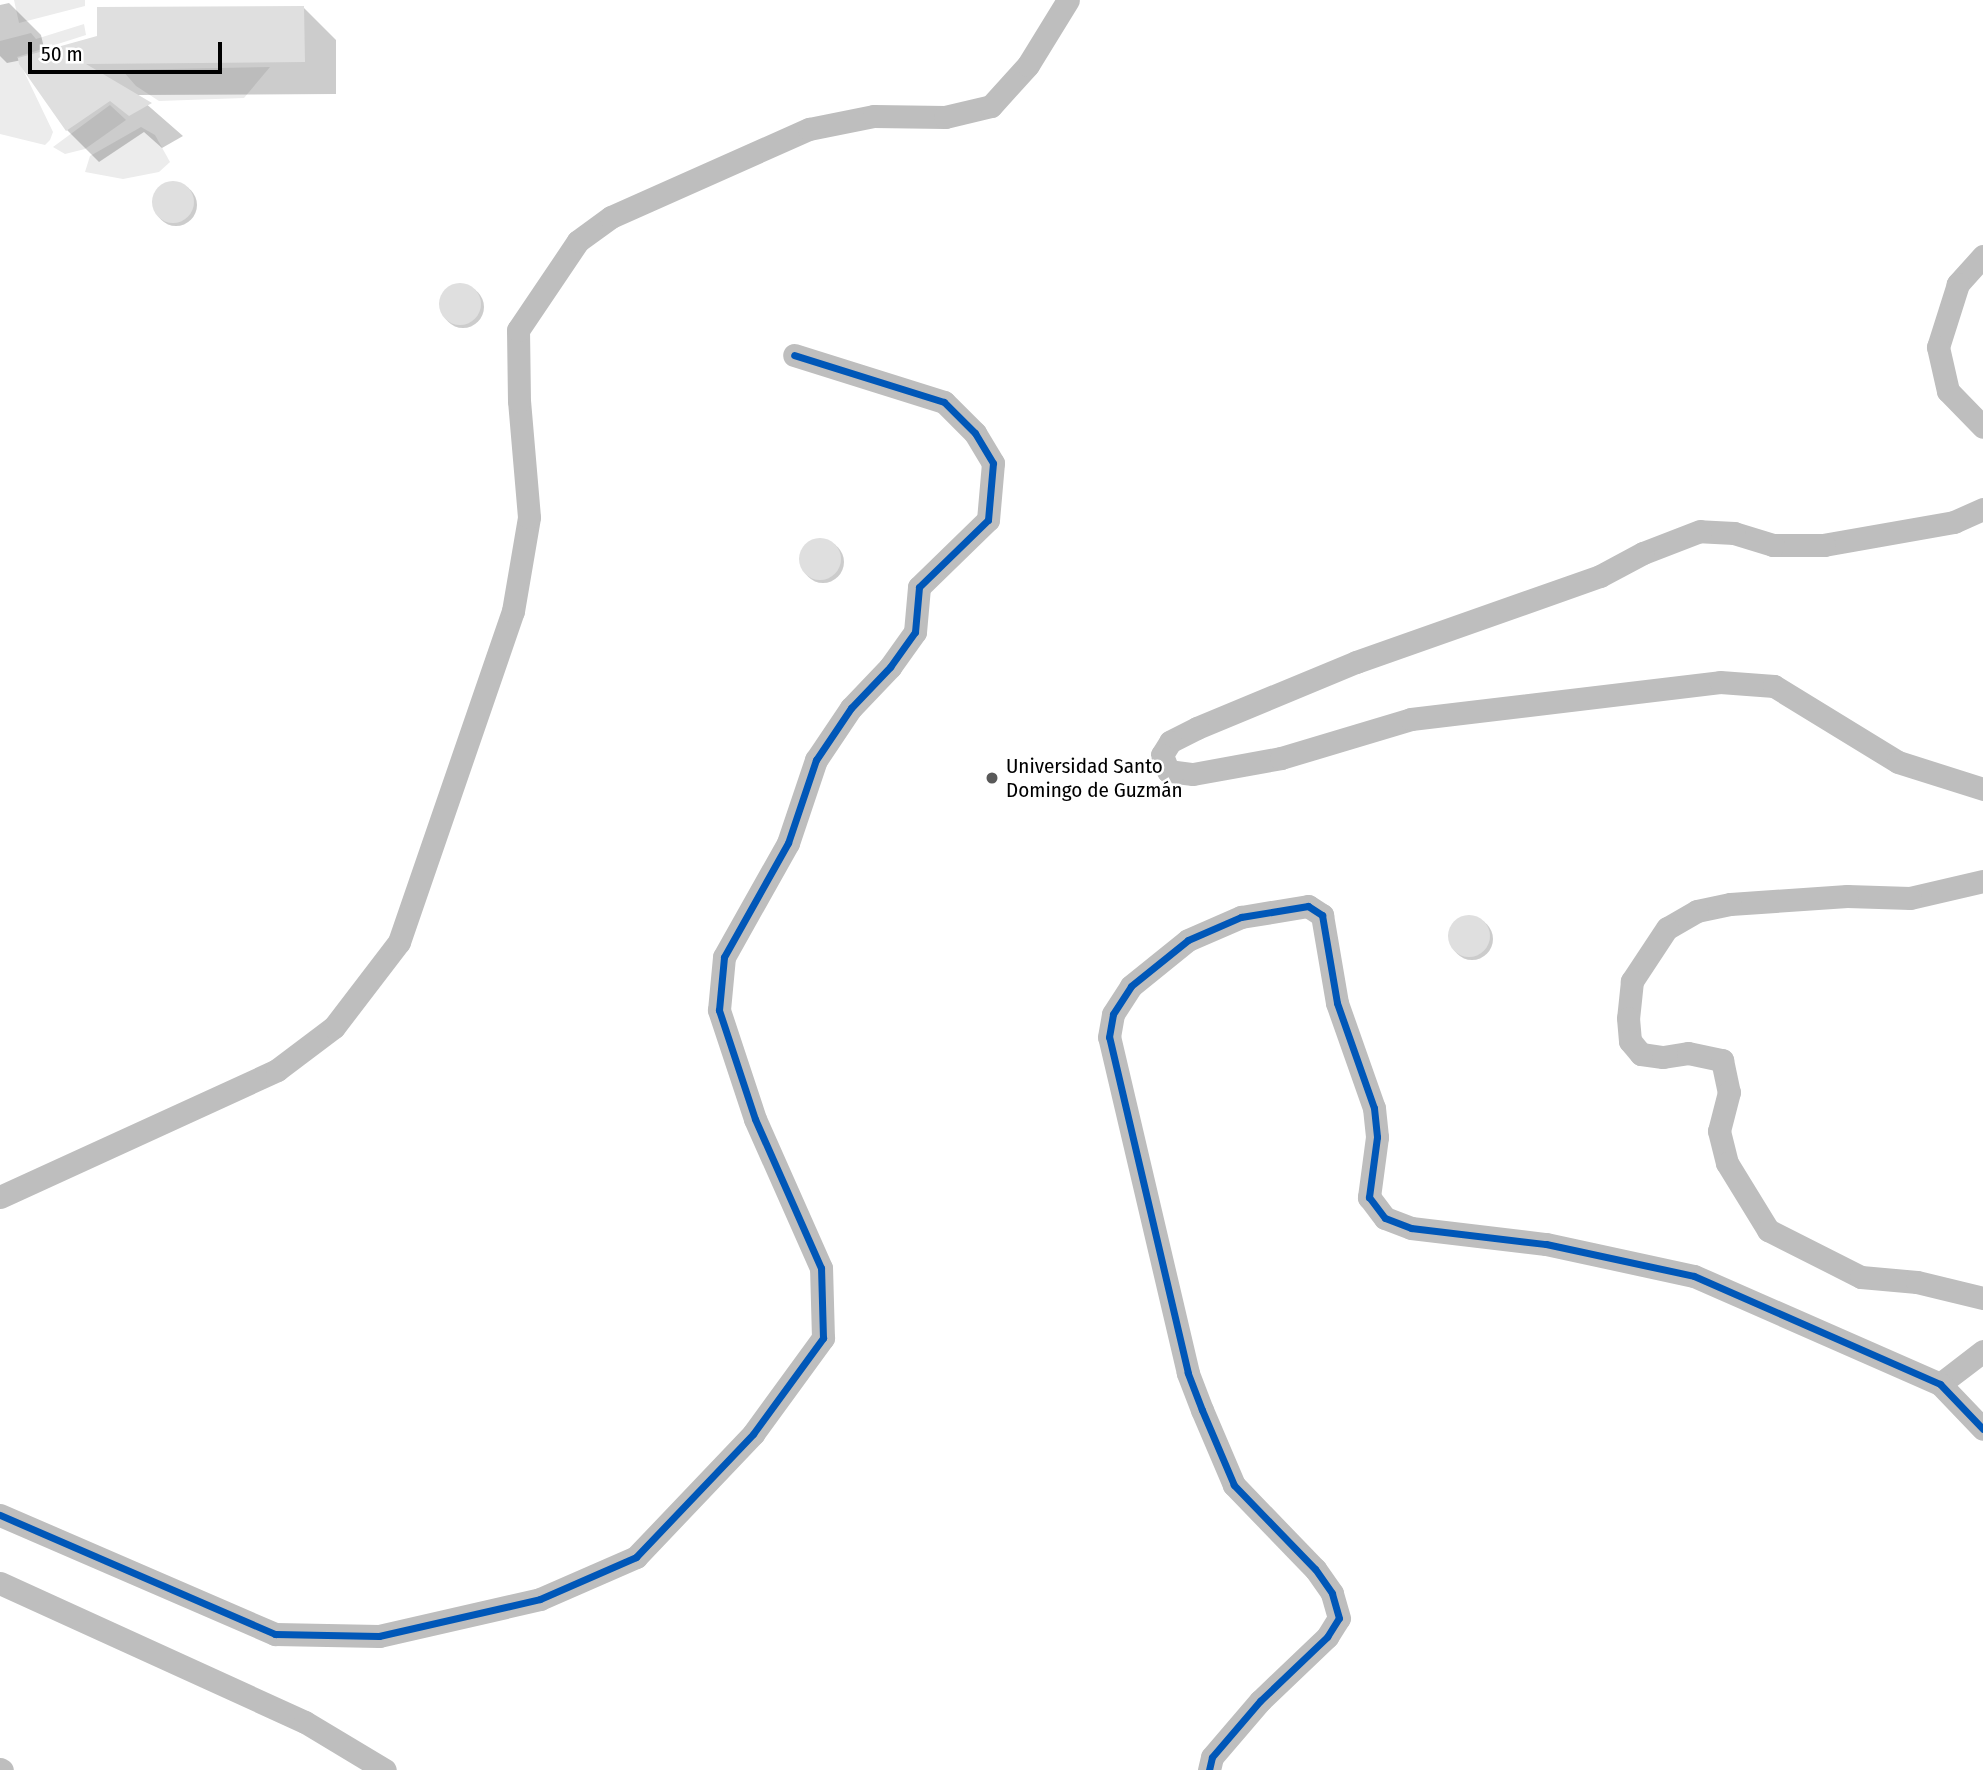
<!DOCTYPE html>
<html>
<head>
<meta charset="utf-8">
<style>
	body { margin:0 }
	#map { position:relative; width:1983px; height:1770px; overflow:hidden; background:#fff; font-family:"Fira Sans Condensed",sans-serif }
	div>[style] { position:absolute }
	.green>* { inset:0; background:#ececec }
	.shadow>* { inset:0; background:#0003 }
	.round { border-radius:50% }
	.building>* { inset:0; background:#dfdfdf }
	.minor>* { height:23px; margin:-11.5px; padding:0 11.5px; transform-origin:11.5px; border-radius:11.5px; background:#bebebe }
	.cycleway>* { height:7px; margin:-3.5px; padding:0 3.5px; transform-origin:3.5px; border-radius:3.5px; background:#0057b8 }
	.dots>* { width:19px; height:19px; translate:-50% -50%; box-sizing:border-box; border:4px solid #fff; border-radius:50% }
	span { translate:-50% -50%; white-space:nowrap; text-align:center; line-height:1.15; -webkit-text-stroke:5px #fff; paint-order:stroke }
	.poi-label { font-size:21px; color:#000 }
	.left { translate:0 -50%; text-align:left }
	.scale { position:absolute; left:28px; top:42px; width:194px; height:32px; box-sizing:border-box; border:4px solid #000; border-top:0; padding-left:9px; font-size:21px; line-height:24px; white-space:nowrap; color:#000; -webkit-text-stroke:5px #fff; paint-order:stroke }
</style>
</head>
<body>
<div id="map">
	<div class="green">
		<div style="clip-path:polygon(14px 0,85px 0,85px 6px,19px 23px)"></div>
		<div style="clip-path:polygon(84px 24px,86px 35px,17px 57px,53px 132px,50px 140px,45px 145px,0 134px,0 41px,31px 33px,36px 39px)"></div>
		<div style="clip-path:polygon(270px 67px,244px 98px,159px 101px,136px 86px,122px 70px)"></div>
		<div style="clip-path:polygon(110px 105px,126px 120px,85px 149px,65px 154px,53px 147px)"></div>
		<div style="clip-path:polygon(141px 127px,155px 135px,170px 162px,159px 172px,123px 179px,85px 172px,90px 156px)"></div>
	</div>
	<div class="shadow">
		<div style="clip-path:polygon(9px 3px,41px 35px,45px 52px,304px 8px,336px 40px,336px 94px,136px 95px,183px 136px,162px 148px,144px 132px,99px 162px,67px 130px,22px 60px,7px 63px,0 56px,0 5px)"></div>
		<div class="round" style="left:155px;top:184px;width:42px;height:42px"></div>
		<div class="round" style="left:442px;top:286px;width:42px;height:42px"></div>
		<div class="round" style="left:802px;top:541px;width:42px;height:42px"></div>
		<div class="round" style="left:1451px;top:918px;width:42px;height:42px"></div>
	</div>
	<div class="building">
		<div style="clip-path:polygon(304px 6px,305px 62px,86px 64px,152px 103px,129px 116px,110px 101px,66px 131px,19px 64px,18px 58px,97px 36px,97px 7px)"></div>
		<div class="round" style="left:152px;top:181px;width:42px;height:42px"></div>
		<div class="round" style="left:439px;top:283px;width:42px;height:42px"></div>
		<div class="round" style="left:799px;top:538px;width:42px;height:42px"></div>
		<div class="round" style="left:1448px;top:915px;width:42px;height:42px"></div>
	</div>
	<div class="minor">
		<div style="left:1983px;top:256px;width:38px;rotate:132deg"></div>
		<div style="left:1958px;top:284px;width:66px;rotate:107.6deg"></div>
		<div style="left:1938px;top:347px;width:45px;rotate:77.2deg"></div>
		<div style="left:1948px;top:391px;width:50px;rotate:45.8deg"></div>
		<div style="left:1983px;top:509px;width:32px;rotate:156deg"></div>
		<div style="left:1954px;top:522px;width:132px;rotate:170deg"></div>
		<div style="left:1824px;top:545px;width:51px;rotate:180deg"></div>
		<div style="left:1773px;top:545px;width:41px;rotate:-162.9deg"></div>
		<div style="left:1734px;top:533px;width:34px;rotate:-177deg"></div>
		<div style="left:1700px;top:531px;width:61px;rotate:158.9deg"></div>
		<div style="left:1643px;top:553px;width:49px;rotate:151.9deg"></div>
		<div style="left:1600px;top:576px;width:259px;rotate:160.6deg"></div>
		<div style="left:1356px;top:662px;width:172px;rotate:157.5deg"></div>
		<div style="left:1197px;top:728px;width:30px;rotate:153deg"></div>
		<div style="left:1170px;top:742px;width:15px;rotate:122deg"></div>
		<div style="left:1162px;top:755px;width:17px;rotate:69deg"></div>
		<div style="left:1168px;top:771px;width:25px;rotate:7deg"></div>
		<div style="left:1193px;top:774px;width:89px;rotate:-10.3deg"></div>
		<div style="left:1281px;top:758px;width:136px;rotate:-16.7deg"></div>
		<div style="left:1411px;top:719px;width:311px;rotate:-6.8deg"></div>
		<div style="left:1720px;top:682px;width:54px;rotate:4.2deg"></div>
		<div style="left:1774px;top:686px;width:145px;rotate:31.5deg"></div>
		<div style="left:1898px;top:762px;width:89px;rotate:17.6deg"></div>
		<div style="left:1983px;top:881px;width:75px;rotate:166.9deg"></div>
		<div style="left:1910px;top:898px;width:63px;rotate:-178.2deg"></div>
		<div style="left:1847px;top:896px;width:117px;rotate:176.1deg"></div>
		<div style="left:1730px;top:904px;width:34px;rotate:168deg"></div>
		<div style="left:1697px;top:911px;width:34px;rotate:150deg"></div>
		<div style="left:1667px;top:928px;width:64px;rotate:123.4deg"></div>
		<div style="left:1632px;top:981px;width:37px;rotate:96deg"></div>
		<div style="left:1628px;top:1018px;width:23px;rotate:85deg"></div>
		<div style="left:1630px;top:1041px;width:17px;rotate:50deg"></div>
		<div style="left:1641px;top:1054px;width:22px;rotate:8deg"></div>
		<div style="left:1663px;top:1057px;width:25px;rotate:-9deg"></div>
		<div style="left:1688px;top:1053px;width:35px;rotate:12deg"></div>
		<div style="left:1722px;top:1060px;width:33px;rotate:78deg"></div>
		<div style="left:1729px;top:1092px;width:40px;rotate:104.4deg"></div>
		<div style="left:1719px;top:1131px;width:33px;rotate:76deg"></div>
		<div style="left:1727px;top:1163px;width:79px;rotate:58.5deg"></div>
		<div style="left:1768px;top:1230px;width:104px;rotate:26.8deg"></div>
		<div style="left:1861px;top:1277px;width:56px;rotate:5.1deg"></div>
		<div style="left:1917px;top:1282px;width:68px;rotate:13.6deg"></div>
		<div style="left:0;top:1197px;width:305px;rotate:-24.6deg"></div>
		<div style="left:277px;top:1070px;width:71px;rotate:-37deg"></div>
		<div style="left:334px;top:1027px;width:107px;rotate:-52.6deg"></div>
		<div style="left:399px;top:942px;width:350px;rotate:-71deg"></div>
		<div style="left:513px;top:611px;width:95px;rotate:-80.3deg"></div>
		<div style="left:529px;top:517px;width:116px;rotate:-94.9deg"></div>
		<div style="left:519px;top:401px;width:71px;rotate:-90.8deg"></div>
		<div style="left:518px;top:330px;width:107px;rotate:-56deg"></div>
		<div style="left:578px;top:241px;width:41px;rotate:-36deg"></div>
		<div style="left:611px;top:217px;width:217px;rotate:-24deg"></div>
		<div style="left:809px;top:129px;width:66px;rotate:-11.3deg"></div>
		<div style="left:874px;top:116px;width:71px;rotate:0.8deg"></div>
		<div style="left:945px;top:117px;width:47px;rotate:-13.4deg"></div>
		<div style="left:991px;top:106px;width:55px;rotate:-47.9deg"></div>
		<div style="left:1028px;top:65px;width:76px;rotate:-58.4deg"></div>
		<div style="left:1940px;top:1384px;width:54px;rotate:-37.5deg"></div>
		<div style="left:0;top:1515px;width:300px;rotate:23.4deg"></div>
		<div style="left:275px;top:1634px;width:104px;rotate:1.1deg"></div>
		<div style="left:379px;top:1636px;width:165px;rotate:-12.9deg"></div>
		<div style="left:540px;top:1599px;width:105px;rotate:-23.6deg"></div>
		<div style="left:636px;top:1557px;width:170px;rotate:-46.4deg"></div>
		<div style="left:753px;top:1434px;width:119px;rotate:-53.9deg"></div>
		<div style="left:823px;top:1338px;width:70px;rotate:-91.6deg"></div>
		<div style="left:821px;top:1268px;width:163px;rotate:-113.9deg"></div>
		<div style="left:755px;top:1119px;width:115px;rotate:-108.3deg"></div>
		<div style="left:719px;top:1010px;width:53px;rotate:-84.6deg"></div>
		<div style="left:724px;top:957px;width:131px;rotate:-60.7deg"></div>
		<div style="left:788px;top:843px;width:88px;rotate:-71.4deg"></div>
		<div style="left:816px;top:760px;width:63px;rotate:-56.1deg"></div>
		<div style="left:851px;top:708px;width:57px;rotate:-46.4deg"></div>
		<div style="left:890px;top:667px;width:43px;rotate:-54.5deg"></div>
		<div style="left:915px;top:632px;width:45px;rotate:-84.9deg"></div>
		<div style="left:919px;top:587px;width:96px;rotate:-44.2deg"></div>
		<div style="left:988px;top:520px;width:57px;rotate:-85deg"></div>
		<div style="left:993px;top:463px;width:35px;rotate:-121deg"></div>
		<div style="left:975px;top:433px;width:44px;rotate:-135deg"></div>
		<div style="left:944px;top:402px;width:157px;rotate:-162.6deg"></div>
		<div style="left:0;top:1583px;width:335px;rotate:24.5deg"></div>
		<div style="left:305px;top:1722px;width:93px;rotate:31deg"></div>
		<div style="left:0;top:1769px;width:2px;rotate:27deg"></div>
		<div style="left:1209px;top:1770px;width:13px;rotate:-77deg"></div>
		<div style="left:1212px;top:1757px;width:74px;rotate:-49.4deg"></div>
		<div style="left:1260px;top:1701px;width:93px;rotate:-43.7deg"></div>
		<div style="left:1327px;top:1637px;width:22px;rotate:-58deg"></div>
		<div style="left:1339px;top:1618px;width:26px;rotate:-106deg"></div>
		<div style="left:1332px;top:1593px;width:29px;rotate:-125deg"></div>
		<div style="left:1315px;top:1569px;width:117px;rotate:-134deg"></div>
		<div style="left:1234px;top:1485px;width:82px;rotate:-113.1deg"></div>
		<div style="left:1202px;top:1410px;width:40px;rotate:-111deg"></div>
		<div style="left:1188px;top:1373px;width:345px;rotate:-103.2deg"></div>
		<div style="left:1109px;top:1037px;width:23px;rotate:-80deg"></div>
		<div style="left:1113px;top:1014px;width:33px;rotate:-57deg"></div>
		<div style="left:1131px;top:986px;width:73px;rotate:-38.9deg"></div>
		<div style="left:1188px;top:940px;width:58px;rotate:-23.5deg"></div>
		<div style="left:1241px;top:917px;width:68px;rotate:-9.3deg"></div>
		<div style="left:1308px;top:906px;width:17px;rotate:33deg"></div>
		<div style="left:1322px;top:915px;width:89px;rotate:80.3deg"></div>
		<div style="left:1337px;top:1003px;width:111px;rotate:70.6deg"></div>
		<div style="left:1374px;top:1108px;width:29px;rotate:84deg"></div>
		<div style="left:1377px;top:1137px;width:61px;rotate:97.6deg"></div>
		<div style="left:1369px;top:1197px;width:26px;rotate:53deg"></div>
		<div style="left:1385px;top:1218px;width:28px;rotate:21deg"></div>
		<div style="left:1411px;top:1228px;width:136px;rotate:6.8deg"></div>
		<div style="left:1546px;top:1244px;width:151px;rotate:12.2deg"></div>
		<div style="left:1694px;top:1276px;width:269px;rotate:23.7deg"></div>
		<div style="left:1940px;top:1384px;width:62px;rotate:46.3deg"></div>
	</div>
	<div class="cycleway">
		<div style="left:0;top:1515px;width:300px;rotate:23.4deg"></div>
		<div style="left:275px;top:1634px;width:104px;rotate:1.1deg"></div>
		<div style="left:379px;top:1636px;width:165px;rotate:-12.9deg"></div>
		<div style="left:540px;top:1599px;width:105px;rotate:-23.6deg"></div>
		<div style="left:636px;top:1557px;width:170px;rotate:-46.4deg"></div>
		<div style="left:753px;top:1434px;width:119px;rotate:-53.9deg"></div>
		<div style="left:823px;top:1338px;width:70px;rotate:-91.6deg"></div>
		<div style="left:821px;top:1268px;width:163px;rotate:-113.9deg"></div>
		<div style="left:755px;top:1119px;width:115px;rotate:-108.3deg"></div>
		<div style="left:719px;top:1010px;width:53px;rotate:-84.6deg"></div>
		<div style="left:724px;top:957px;width:131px;rotate:-60.7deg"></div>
		<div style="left:788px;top:843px;width:88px;rotate:-71.4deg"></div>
		<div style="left:816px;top:760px;width:63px;rotate:-56.1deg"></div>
		<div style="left:851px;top:708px;width:57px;rotate:-46.4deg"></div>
		<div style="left:890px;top:667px;width:43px;rotate:-54.5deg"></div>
		<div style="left:915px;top:632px;width:45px;rotate:-84.9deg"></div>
		<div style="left:919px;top:587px;width:96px;rotate:-44.2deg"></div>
		<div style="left:988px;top:520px;width:57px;rotate:-85deg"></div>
		<div style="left:993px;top:463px;width:35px;rotate:-121deg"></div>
		<div style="left:975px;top:433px;width:44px;rotate:-135deg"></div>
		<div style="left:944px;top:402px;width:157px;rotate:-162.6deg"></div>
		<div style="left:1209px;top:1770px;width:13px;rotate:-77deg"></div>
		<div style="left:1212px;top:1757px;width:74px;rotate:-49.4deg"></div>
		<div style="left:1260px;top:1701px;width:93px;rotate:-43.7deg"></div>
		<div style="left:1327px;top:1637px;width:22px;rotate:-58deg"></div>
		<div style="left:1339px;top:1618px;width:26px;rotate:-106deg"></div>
		<div style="left:1332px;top:1593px;width:29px;rotate:-125deg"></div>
		<div style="left:1315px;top:1569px;width:117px;rotate:-134deg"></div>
		<div style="left:1234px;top:1485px;width:82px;rotate:-113.1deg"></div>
		<div style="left:1202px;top:1410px;width:40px;rotate:-111deg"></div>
		<div style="left:1188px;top:1373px;width:345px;rotate:-103.2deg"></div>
		<div style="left:1109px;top:1037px;width:23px;rotate:-80deg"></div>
		<div style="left:1113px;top:1014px;width:33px;rotate:-57deg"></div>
		<div style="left:1131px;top:986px;width:73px;rotate:-38.9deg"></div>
		<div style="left:1188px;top:940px;width:58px;rotate:-23.5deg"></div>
		<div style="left:1241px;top:917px;width:68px;rotate:-9.3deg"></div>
		<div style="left:1308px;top:906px;width:17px;rotate:33deg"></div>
		<div style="left:1322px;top:915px;width:89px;rotate:80.3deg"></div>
		<div style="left:1337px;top:1003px;width:111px;rotate:70.6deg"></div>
		<div style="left:1374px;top:1108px;width:29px;rotate:84deg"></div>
		<div style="left:1377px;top:1137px;width:61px;rotate:97.6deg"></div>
		<div style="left:1369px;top:1197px;width:26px;rotate:53deg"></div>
		<div style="left:1385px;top:1218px;width:28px;rotate:21deg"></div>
		<div style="left:1411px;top:1228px;width:136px;rotate:6.8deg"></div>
		<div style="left:1546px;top:1244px;width:151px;rotate:12.2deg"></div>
		<div style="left:1694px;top:1276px;width:269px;rotate:23.7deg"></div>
		<div style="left:1940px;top:1384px;width:62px;rotate:46.3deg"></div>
	</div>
	<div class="dots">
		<div style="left:992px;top:778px;background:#595959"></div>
	</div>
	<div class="poi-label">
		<span class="left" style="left:1006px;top:778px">Universidad Santo<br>Domingo de Guzmán</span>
	</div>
	<div class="scale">50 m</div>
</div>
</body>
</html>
